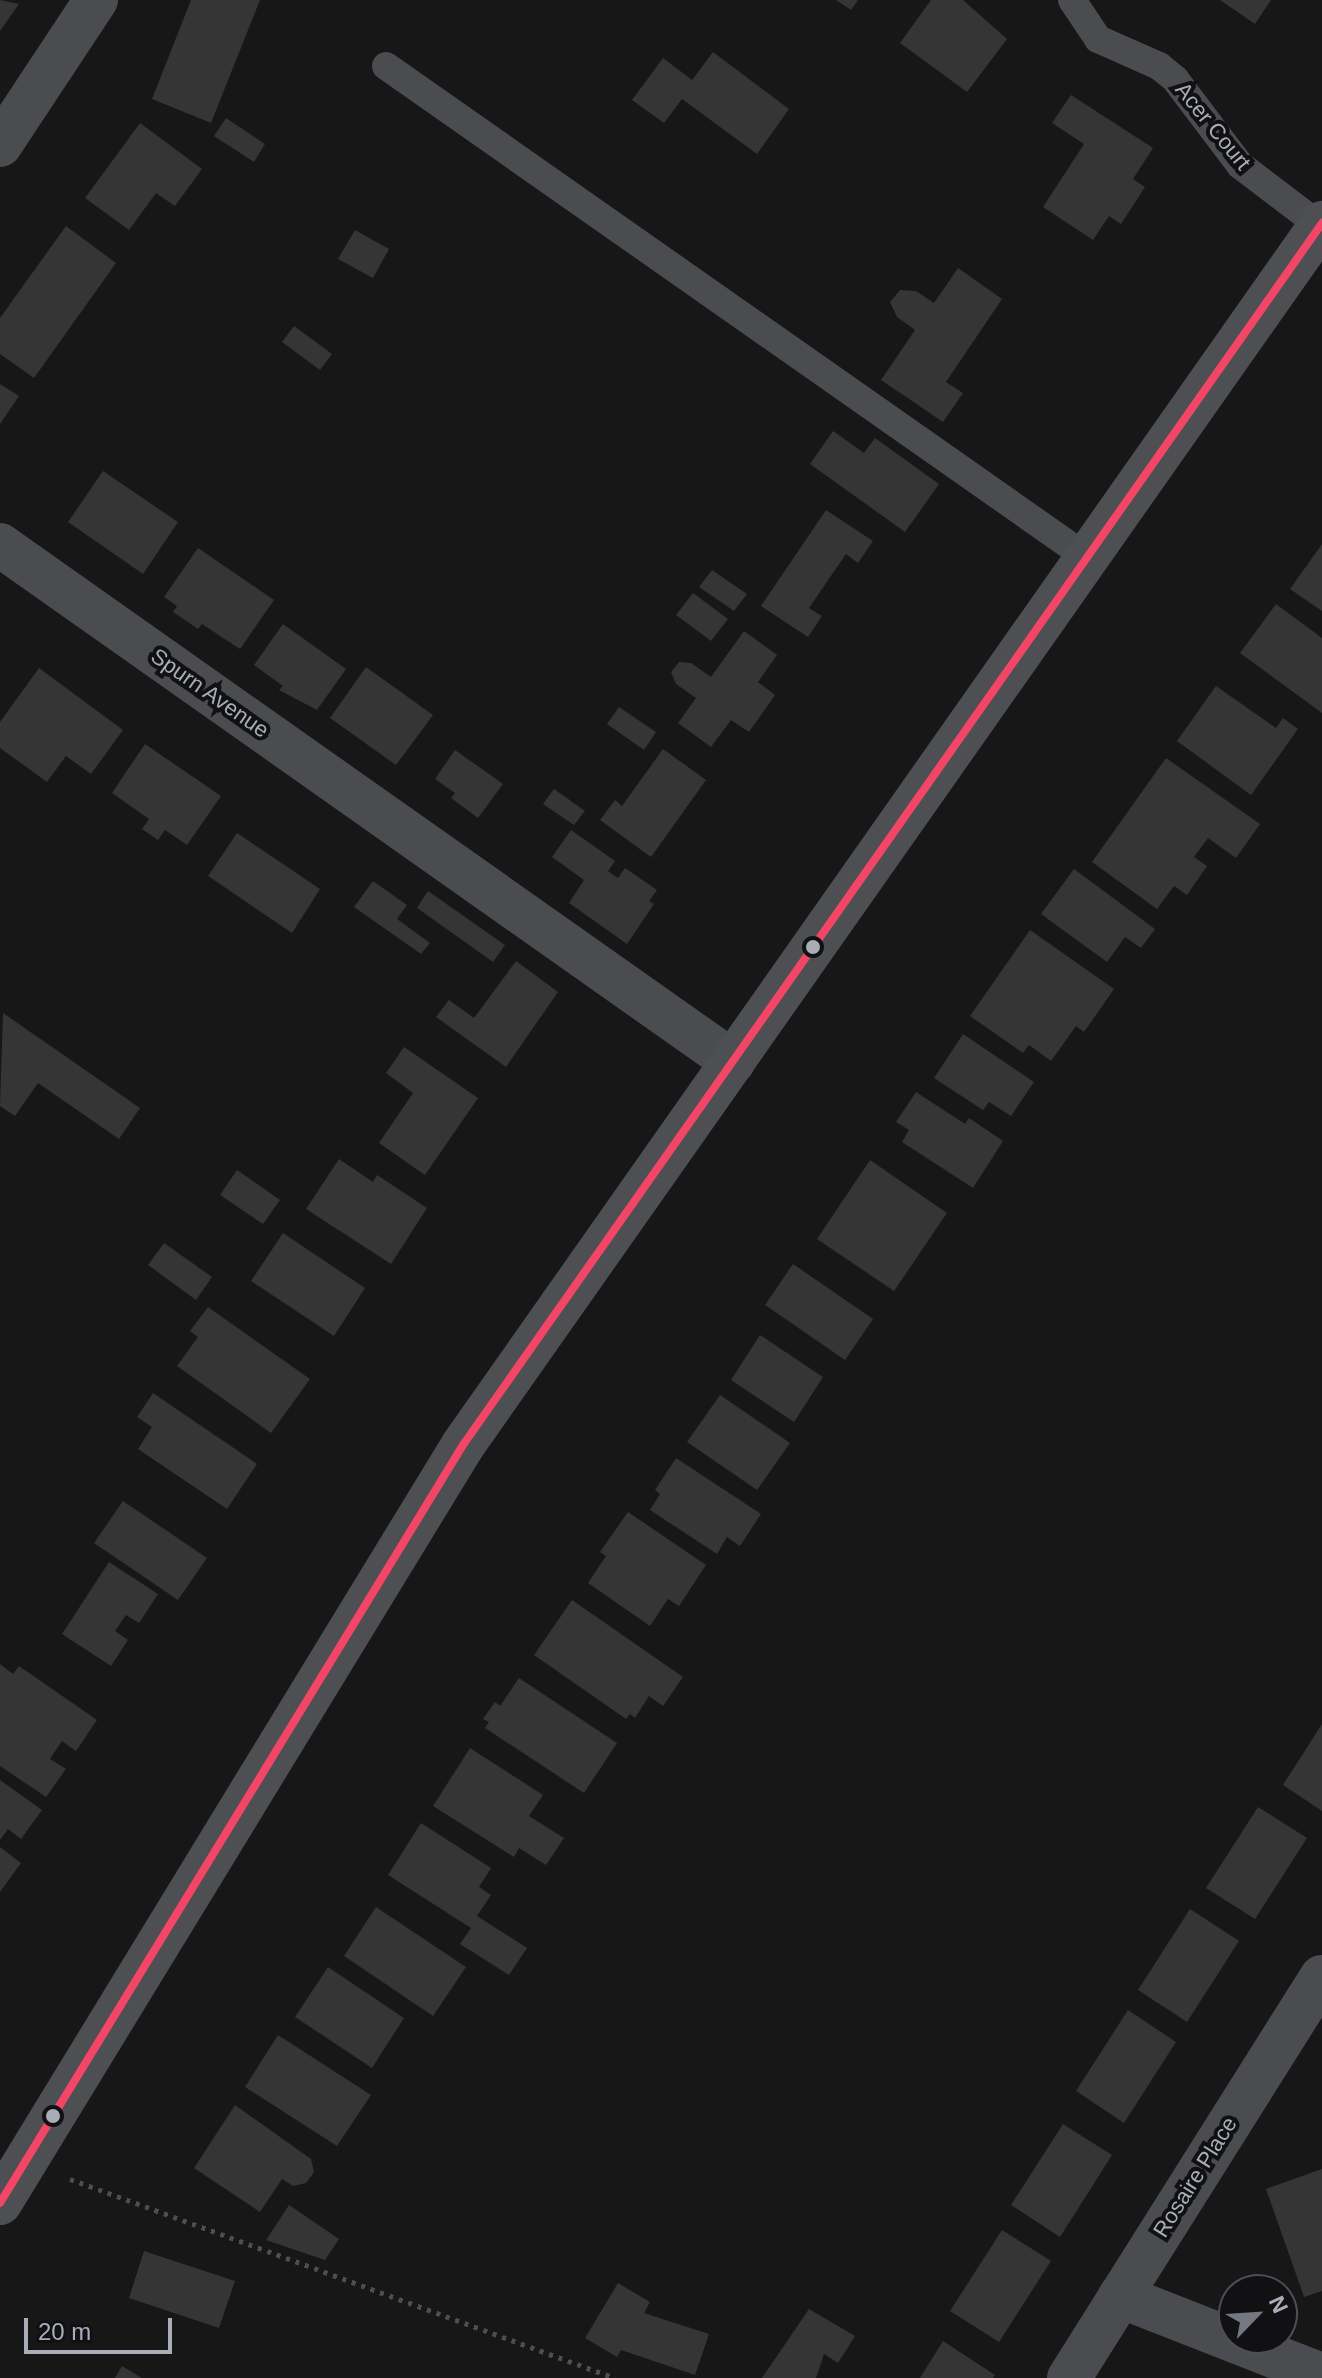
<!DOCTYPE html>
<html>
<head>
<meta charset="utf-8">
<style>
	body { margin:0 }
	#map { position:relative; width:1322px; height:2378px; overflow:hidden; background:#171717; font-family:Arial,sans-serif }
	div>[style] { position:absolute }
	.building>* { inset:0; background:#353536 }
	.path>* { height:5px; margin-top:-2.5px; transform-origin:0; background:repeating-linear-gradient(90deg,#4d4e52 0 4px,transparent 0 10px) }
	.service>* { height:28px; margin:-14px; padding:0 14px; transform-origin:14px; border-radius:14px; background:#4b4c50 }
	.minor>* { height:44px; margin:-22px; padding:0 22px; transform-origin:22px; border-radius:22px; background:#4b4c50 }
	.primary>* { height:44px; margin:-22px; padding:0 22px; transform-origin:22px; border-radius:22px; background:#4d4f52 }
	.bus-1>* { height:8px; margin:-4px; padding:0 4px; transform-origin:4px; border-radius:4px; background:#f34667 }
	.dots>* { width:22px; height:22px; translate:-50% -50%; box-sizing:border-box; border:4px solid #111113; border-radius:50% }
	span { translate:-50% -50%; white-space:nowrap; text-align:center; line-height:1.15; -webkit-text-stroke:8px #111113; paint-order:stroke }
	.street-label { font-size:22px; color:#a8adb8 }
	.north { position:absolute; left:1218px; top:2274px; width:80px; height:80px; box-sizing:border-box; background:#111113; border:2px solid #4d4f55; border-radius:50%; rotate:65deg; font-size:22px; font-weight:700; line-height:32px; text-align:center; color:#a8adb8 }
	.north::after { content:''; display:block; margin:auto; width:28px; height:36px; background:#757880; clip-path:polygon(50% 0,100% 100%,50% 72%,0 100%) }
	.scale { position:absolute; left:24px; top:2318px; width:148px; height:36px; box-sizing:border-box; border:4px solid #a8adb8; border-top:0; padding-left:10px; font-size:24px; line-height:28px; white-space:nowrap; color:#a8adb8; -webkit-text-stroke:6px #111113; paint-order:stroke }
</style>
</head>
<body>
<div id="map">
	<div class="building">
		<div style="clip-path:polygon(0 0,19px 4px,0 31px)"></div>
		<div style="clip-path:polygon(191px 0,260px 0,211px 123px,152px 99px)"></div>
		<div style="clip-path:polygon(836px 0,858px 0,851px 10px)"></div>
		<div style="clip-path:polygon(931px 0,963px 0,1007px 39px,967px 92px,900px 43px)"></div>
		<div style="clip-path:polygon(1220px 0,1271px 0,1255px 24px)"></div>
		<div style="clip-path:polygon(713px 52px,789px 109px,757px 154px,682px 99px,664px 123px,632px 100px,663px 58px,692px 80px)"></div>
		<div style="clip-path:polygon(1071px 95px,1153px 148px,1133px 179px,1145px 187px,1121px 224px,1109px 216px,1093px 240px,1043px 207px,1084px 144px,1052px 123px)"></div>
		<div style="clip-path:polygon(226px 118px,265px 144px,254px 162px,214px 136px)"></div>
		<div style="clip-path:polygon(140px 123px,202px 169px,175px 206px,156px 193px,129px 230px,85px 198px)"></div>
		<div style="clip-path:polygon(66px 226px,116px 263px,34px 378px,0 354px,0 318px)"></div>
		<div style="clip-path:polygon(355px 230px,389px 249px,373px 278px,338px 259px)"></div>
		<div style="clip-path:polygon(958px 268px,1002px 299px,946px 382px,963px 393px,943px 422px,881px 380px,915px 330px,897px 317px,890px 302px,900px 290px,916px 291px,934px 303px)"></div>
		<div style="clip-path:polygon(294px 326px,332px 354px,320px 370px,282px 342px)"></div>
		<div style="clip-path:polygon(0 384px,19px 396px,0 424px)"></div>
		<div style="clip-path:polygon(833px 431px,864px 453px,875px 438px,939px 484px,905px 532px,810px 464px)"></div>
		<div style="clip-path:polygon(103px 471px,178px 522px,143px 574px,68px 522px)"></div>
		<div style="clip-path:polygon(826px 510px,873px 541px,858px 563px,846px 554px,809px 608px,822px 616px,808px 637px,761px 606px)"></div>
		<div style="clip-path:polygon(1322px 544px,1322px 611px,1290px 589px)"></div>
		<div style="clip-path:polygon(198px 548px,274px 600px,240px 649px,202px 624px,198px 629px,173px 612px,177px 606px,164px 597px)"></div>
		<div style="clip-path:polygon(712px 570px,747px 594px,734px 611px,699px 587px)"></div>
		<div style="clip-path:polygon(693px 593px,728px 619px,711px 641px,676px 615px)"></div>
		<div style="clip-path:polygon(1276px 604px,1322px 638px,1322px 713px,1240px 653px)"></div>
		<div style="clip-path:polygon(283px 624px,346px 669px,317px 710px,279px 690px,283px 686px,254px 665px)"></div>
		<div style="clip-path:polygon(744px 631px,777px 655px,758px 682px,775px 695px,749px 732px,731px 720px,711px 747px,678px 723px,696px 698px,676px 684px,671px 672px,679px 662px,691px 663px,711px 677px)"></div>
		<div style="clip-path:polygon(366px 667px,433px 715px,396px 765px,330px 718px)"></div>
		<div style="clip-path:polygon(39px 668px,123px 730px,91px 774px,66px 756px,47px 782px,0 748px,0 722px)"></div>
		<div style="clip-path:polygon(1216px 686px,1276px 728px,1283px 718px,1298px 729px,1251px 795px,1177px 741px)"></div>
		<div style="clip-path:polygon(619px 707px,656px 732px,644px 750px,607px 724px)"></div>
		<div style="clip-path:polygon(145px 744px,221px 796px,187px 845px,165px 830px,158px 840px,142px 829px,149px 819px,112px 793px)"></div>
		<div style="clip-path:polygon(663px 749px,706px 780px,651px 857px,600px 820px,615px 800px,622px 806px)"></div>
		<div style="clip-path:polygon(455px 750px,503px 784px,478px 818px,451px 798px,455px 793px,435px 779px)"></div>
		<div style="clip-path:polygon(1166px 758px,1260px 824px,1236px 858px,1208px 838px,1194px 857px,1207px 866px,1187px 895px,1174px 886px,1157px 909px,1092px 862px)"></div>
		<div style="clip-path:polygon(554px 789px,585px 811px,574px 825px,543px 804px)"></div>
		<div style="clip-path:polygon(571px 830px,615px 861px,608px 871px,618px 878px,625px 868px,657px 890px,649px 901px,654px 904px,627px 944px,569px 903px,584px 880px,552px 857px)"></div>
		<div style="clip-path:polygon(237px 833px,320px 889px,292px 933px,208px 876px)"></div>
		<div style="clip-path:polygon(1074px 869px,1155px 929px,1141px 948px,1125px 937px,1107px 962px,1041px 914px)"></div>
		<div style="clip-path:polygon(373px 881px,407px 905px,397px 919px,430px 943px,421px 954px,354px 907px)"></div>
		<div style="clip-path:polygon(428px 891px,505px 945px,493px 962px,417px 908px)"></div>
		<div style="clip-path:polygon(1030px 930px,1114px 989px,1084px 1032px,1076px 1026px,1051px 1061px,1029px 1045px,1023px 1053px,970px 1016px)"></div>
		<div style="clip-path:polygon(516px 961px,558px 992px,506px 1067px,436px 1017px,449px 1000px,474px 1018px)"></div>
		<div style="clip-path:polygon(3px 1013px,140px 1108px,119px 1139px,38px 1083px,15px 1116px,0 1106px)"></div>
		<div style="clip-path:polygon(963px 1034px,1034px 1082px,1011px 1116px,989px 1102px,983px 1110px,934px 1078px)"></div>
		<div style="clip-path:polygon(404px 1047px,478px 1098px,425px 1175px,379px 1143px,413px 1093px,386px 1073px)"></div>
		<div style="clip-path:polygon(916px 1092px,965px 1124px,969px 1118px,1003px 1141px,973px 1188px,902px 1142px,909px 1130px,896px 1122px)"></div>
		<div style="clip-path:polygon(339px 1159px,373px 1182px,377px 1175px,427px 1208px,391px 1264px,306px 1209px)"></div>
		<div style="clip-path:polygon(870px 1160px,947px 1213px,894px 1291px,817px 1239px)"></div>
		<div style="clip-path:polygon(237px 1170px,280px 1200px,263px 1224px,220px 1195px)"></div>
		<div style="clip-path:polygon(283px 1233px,365px 1288px,334px 1336px,251px 1281px)"></div>
		<div style="clip-path:polygon(164px 1243px,212px 1277px,196px 1300px,148px 1265px)"></div>
		<div style="clip-path:polygon(793px 1264px,873px 1319px,845px 1360px,765px 1305px)"></div>
		<div style="clip-path:polygon(208px 1307px,310px 1379px,271px 1433px,177px 1366px,198px 1337px,190px 1331px)"></div>
		<div style="clip-path:polygon(760px 1335px,823px 1377px,794px 1422px,731px 1380px)"></div>
		<div style="clip-path:polygon(153px 1393px,257px 1464px,227px 1509px,138px 1449px,152px 1427px,137px 1417px)"></div>
		<div style="clip-path:polygon(720px 1395px,790px 1443px,757px 1490px,687px 1442px)"></div>
		<div style="clip-path:polygon(676px 1458px,761px 1514px,740px 1546px,727px 1537px,717px 1554px,650px 1510px,660px 1494px,655px 1490px)"></div>
		<div style="clip-path:polygon(123px 1501px,207px 1558px,178px 1600px,94px 1543px)"></div>
		<div style="clip-path:polygon(628px 1512px,706px 1565px,679px 1606px,668px 1599px,650px 1626px,588px 1583px,606px 1556px,600px 1552px)"></div>
		<div style="clip-path:polygon(109px 1562px,158px 1594px,139px 1623px,126px 1615px,115px 1631px,128px 1640px,111px 1666px,62px 1634px)"></div>
		<div style="clip-path:polygon(572px 1600px,683px 1677px,663px 1706px,649px 1696px,635px 1718px,630px 1714px,626px 1719px,534px 1655px)"></div>
		<div style="clip-path:polygon(0 1664px,13px 1674px,19px 1666px,97px 1720px,76px 1751px,62px 1741px,50px 1759px,66px 1769px,46px 1797px,0 1766px)"></div>
		<div style="clip-path:polygon(519px 1678px,617px 1743px,584px 1793px,485px 1728px,489px 1722px,483px 1719px,495px 1702px,500px 1706px)"></div>
		<div style="clip-path:polygon(1322px 1724px,1322px 1811px,1283px 1785px)"></div>
		<div style="clip-path:polygon(470px 1748px,543px 1795px,529px 1816px,564px 1838px,546px 1865px,519px 1848px,514px 1857px,433px 1806px)"></div>
		<div style="clip-path:polygon(0 1780px,42px 1810px,21px 1839px,8px 1829px,0 1840px)"></div>
		<div style="clip-path:polygon(1258px 1807px,1307px 1838px,1255px 1919px,1206px 1888px)"></div>
		<div style="clip-path:polygon(421px 1823px,491px 1868px,479px 1887px,491px 1895px,477px 1916px,527px 1948px,509px 1975px,460px 1944px,471px 1928px,388px 1875px)"></div>
		<div style="clip-path:polygon(0 1847px,21px 1863px,0 1892px)"></div>
		<div style="clip-path:polygon(376px 1907px,466px 1967px,433px 2016px,344px 1956px)"></div>
		<div style="clip-path:polygon(1190px 1909px,1239px 1941px,1187px 2022px,1138px 1990px)"></div>
		<div style="clip-path:polygon(328px 1967px,404px 2018px,372px 2068px,295px 2017px)"></div>
		<div style="clip-path:polygon(1128px 2010px,1176px 2042px,1124px 2123px,1076px 2091px)"></div>
		<div style="clip-path:polygon(278px 2035px,371px 2095px,337px 2146px,245px 2087px)"></div>
		<div style="clip-path:polygon(235px 2105px,311px 2159px,314px 2172px,306px 2183px,293px 2186px,282px 2179px,260px 2212px,194px 2168px)"></div>
		<div style="clip-path:polygon(1063px 2124px,1112px 2155px,1060px 2237px,1011px 2205px)"></div>
		<div style="clip-path:polygon(1322px 2169px,1322px 2291px,1304px 2297px,1266px 2189px)"></div>
		<div style="clip-path:polygon(289px 2205px,339px 2239px,325px 2260px,266px 2240px)"></div>
		<div style="clip-path:polygon(1002px 2230px,1051px 2261px,999px 2342px,950px 2311px)"></div>
		<div style="clip-path:polygon(144px 2251px,235px 2281px,219px 2328px,129px 2298px)"></div>
		<div style="clip-path:polygon(618px 2283px,650px 2302px,644px 2313px,709px 2334px,695px 2375px,621px 2350px,617px 2357px,585px 2338px)"></div>
		<div style="clip-path:polygon(809px 2309px,855px 2336px,838px 2363px,824px 2354px,816px 2378px,762px 2378px)"></div>
		<div style="clip-path:polygon(943px 2341px,995px 2375px,993px 2378px,920px 2378px)"></div>
		<div style="clip-path:polygon(122px 2366px,142px 2378px,115px 2378px)"></div>
	</div>
	<div class="path">
		<div style="left:70px;top:2179px;width:580px;rotate:20.06deg"></div>
	</div>
	<div class="service">
		<div style="left:1072px;top:0;width:47px;rotate:56.3deg"></div>
		<div style="left:1098px;top:39px;width:67px;rotate:23.9deg"></div>
		<div style="left:1159px;top:66px;width:21px;rotate:39deg"></div>
		<div style="left:1175px;top:79px;width:108px;rotate:52.9deg"></div>
		<div style="left:1240px;top:165px;width:101px;rotate:37.3deg"></div>
		<div style="left:386px;top:66px;width:859px;rotate:35.04deg"></div>
	</div>
	<div class="minor">
		<div style="left:0;top:145px;width:174px;rotate:-56.5deg"></div>
		<div style="left:0;top:545px;width:897px;rotate:35.2deg"></div>
		<div style="left:1120px;top:2296px;width:217px;rotate:21.4deg"></div>
		<div style="left:1069px;top:2378px;width:474px;rotate:-57.8deg"></div>
	</div>
	<div class="primary">
		<div style="left:0;top:2203px;width:888px;rotate:-58.58deg"></div>
		<div style="left:463px;top:1445px;width:1494px;rotate:-54.89deg"></div>
	</div>
	<div class="bus-1">
		<div style="left:0;top:2203px;width:888px;rotate:-58.58deg"></div>
		<div style="left:463px;top:1445px;width:1494px;rotate:-54.89deg"></div>
	</div>
	<div class="dots">
		<div style="left:813px;top:947px;background:#a8adb8"></div>
		<div style="left:53px;top:2116px;background:#a8adb8"></div>
	</div>
	<div class="street-label">
		<span style="left:1213px;top:126px;rotate:51deg">Acer Court</span>
		<span style="left:210px;top:693px;rotate:35deg">Spurn Avenue</span>
		<span style="left:1195px;top:2177px;rotate:-58deg">Rosaire Place</span>
	</div>
	<div class="north">N</div>
	<div class="scale">20 m</div>
</div>
</body>
</html>
